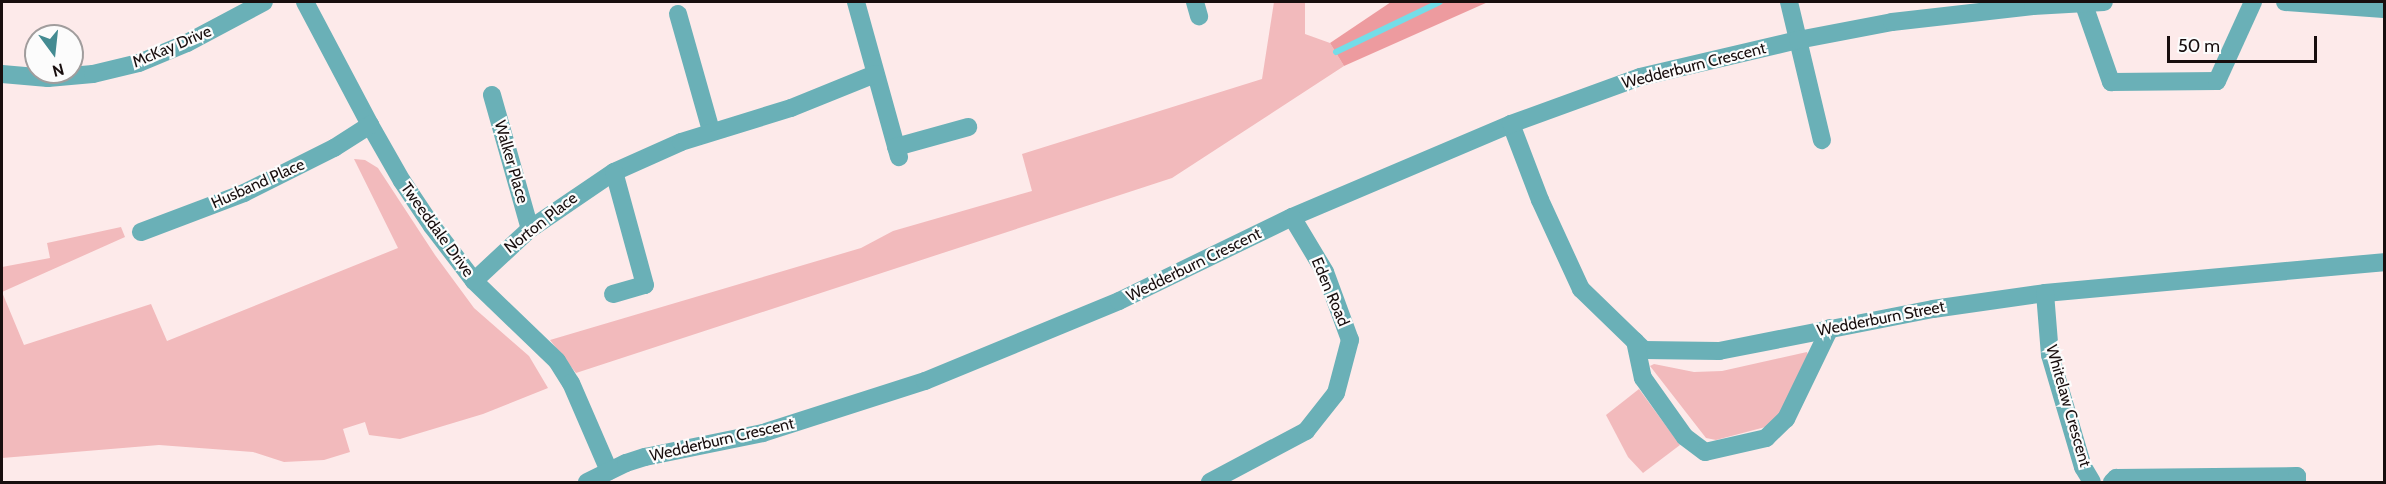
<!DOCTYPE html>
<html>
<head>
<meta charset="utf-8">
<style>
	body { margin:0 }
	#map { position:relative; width:2386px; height:484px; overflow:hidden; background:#fdeaea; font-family:Cabin,sans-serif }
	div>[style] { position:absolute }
	.green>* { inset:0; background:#f2babc }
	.forest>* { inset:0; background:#ed9b9f }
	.stream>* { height:6px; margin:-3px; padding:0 3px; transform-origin:3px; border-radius:3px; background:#74dde8 }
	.minor>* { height:18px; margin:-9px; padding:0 9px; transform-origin:9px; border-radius:9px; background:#6ab0b7 }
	span { translate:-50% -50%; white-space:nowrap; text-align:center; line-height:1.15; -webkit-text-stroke:4.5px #fcfcfc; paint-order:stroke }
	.street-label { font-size:16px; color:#180e0e }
	.frame { position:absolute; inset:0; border:3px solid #180e0e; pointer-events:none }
	.north { position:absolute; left:24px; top:24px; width:60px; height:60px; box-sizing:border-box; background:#fcfcfc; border:2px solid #a19d9d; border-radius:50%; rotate:165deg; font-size:16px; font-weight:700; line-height:24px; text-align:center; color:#180e0e }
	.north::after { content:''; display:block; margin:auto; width:21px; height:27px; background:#448b92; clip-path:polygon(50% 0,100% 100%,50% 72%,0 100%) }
	.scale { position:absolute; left:2167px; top:36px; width:150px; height:27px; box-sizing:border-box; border:3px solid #180e0e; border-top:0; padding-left:8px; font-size:18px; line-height:21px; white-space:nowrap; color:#180e0e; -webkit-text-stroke:4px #fcfcfc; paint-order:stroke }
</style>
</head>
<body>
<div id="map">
	<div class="green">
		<div style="clip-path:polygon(1274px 2px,1305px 2px,1305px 34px,1330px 43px,1344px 66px,1172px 178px,576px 373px,550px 340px,861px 248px,893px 231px,1032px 191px,1022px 154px,1262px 79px)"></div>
		<div style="clip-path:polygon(354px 159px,365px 160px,378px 168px,435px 255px,474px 308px,529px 356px,548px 388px,483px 414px,400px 439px,369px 435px,365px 422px,343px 429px,350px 452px,324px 460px,284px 462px,253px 452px,159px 445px,2px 458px,2px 267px,50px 258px,47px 243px,121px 227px,125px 237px,2px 292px,24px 345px,151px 304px,167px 341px,398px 248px)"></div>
		<div style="clip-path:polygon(1807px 352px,1810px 360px,1773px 425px,1716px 440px,1706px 438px,1650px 366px,1654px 364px,1694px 372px,1722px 371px)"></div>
		<div style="clip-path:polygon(1639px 389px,1680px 445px,1643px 473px,1628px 457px,1606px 415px)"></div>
	</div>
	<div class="forest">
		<div style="clip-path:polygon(1391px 2px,1488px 2px,1344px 66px,1330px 43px)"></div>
	</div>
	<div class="stream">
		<div style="left:1336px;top:52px;width:115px;rotate:-25.7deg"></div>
	</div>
	<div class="minor">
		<div style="left:305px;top:2px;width:139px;rotate:62.1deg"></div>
		<div style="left:370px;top:125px;width:64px;rotate:60.3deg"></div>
		<div style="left:402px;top:181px;width:54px;rotate:56.3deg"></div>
		<div style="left:432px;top:226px;width:69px;rotate:52.6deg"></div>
		<div style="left:474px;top:281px;width:115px;rotate:43.9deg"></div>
		<div style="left:557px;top:361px;width:26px;rotate:58deg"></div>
		<div style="left:571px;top:383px;width:96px;rotate:66.6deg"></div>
		<div style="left:856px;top:2px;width:161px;rotate:74.5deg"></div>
		<div style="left:1195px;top:2px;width:15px;rotate:74deg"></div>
		<div style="left:1789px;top:2px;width:142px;rotate:76.6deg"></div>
		<div style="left:2083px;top:2px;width:85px;rotate:70.7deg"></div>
		<div style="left:2111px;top:82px;width:106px;rotate:-0.5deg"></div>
		<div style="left:2217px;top:81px;width:87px;rotate:-65.5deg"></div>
		<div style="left:2285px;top:2px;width:99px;rotate:4deg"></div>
		<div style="left:678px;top:14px;width:122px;rotate:74.2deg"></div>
		<div style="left:2px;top:74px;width:46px;rotate:5deg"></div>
		<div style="left:48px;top:78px;width:45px;rotate:-5.1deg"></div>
		<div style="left:93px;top:74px;width:47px;rotate:-13.4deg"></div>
		<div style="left:139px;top:63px;width:52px;rotate:-22.6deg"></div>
		<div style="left:187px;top:43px;width:87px;rotate:-28deg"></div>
		<div style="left:492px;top:95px;width:139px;rotate:74.2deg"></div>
		<div style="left:1511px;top:124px;width:81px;rotate:69.1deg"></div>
		<div style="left:1540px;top:200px;width:98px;rotate:65.3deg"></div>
		<div style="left:1581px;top:289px;width:88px;rotate:44.1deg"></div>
		<div style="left:1644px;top:350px;width:75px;rotate:0.8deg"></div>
		<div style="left:1719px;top:351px;width:218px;rotate:-11.1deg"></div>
		<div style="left:1933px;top:309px;width:113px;rotate:-8.1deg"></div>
		<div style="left:2045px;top:293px;width:340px;rotate:-5.2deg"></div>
		<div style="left:896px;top:147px;width:75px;rotate:-15.5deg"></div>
		<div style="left:141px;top:232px;width:110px;rotate:-20.7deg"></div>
		<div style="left:244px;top:193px;width:101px;rotate:-26.6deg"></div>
		<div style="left:334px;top:148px;width:43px;rotate:-32.6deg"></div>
		<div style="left:474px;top:281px;width:76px;rotate:-42.9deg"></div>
		<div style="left:530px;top:229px;width:102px;rotate:-34.2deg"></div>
		<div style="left:614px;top:172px;width:73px;rotate:-24.1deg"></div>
		<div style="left:681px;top:142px;width:115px;rotate:-17.2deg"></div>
		<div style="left:791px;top:108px;width:91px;rotate:-22deg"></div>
		<div style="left:2045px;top:293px;width:62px;rotate:85.4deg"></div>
		<div style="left:2050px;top:355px;width:117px;rotate:73.6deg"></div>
		<div style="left:2083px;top:467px;width:17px;rotate:59deg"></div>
		<div style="left:613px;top:294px;width:33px;rotate:-16deg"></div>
		<div style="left:645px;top:285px;width:117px;rotate:-105.3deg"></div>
		<div style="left:1635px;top:341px;width:38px;rotate:78deg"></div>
		<div style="left:1643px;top:378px;width:72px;rotate:54.6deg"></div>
		<div style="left:1685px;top:437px;width:25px;rotate:37deg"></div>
		<div style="left:1705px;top:452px;width:63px;rotate:-12.9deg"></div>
		<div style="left:1766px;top:438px;width:28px;rotate:-44deg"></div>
		<div style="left:1786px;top:419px;width:101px;rotate:-64.2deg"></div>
		<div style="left:587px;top:482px;width:43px;rotate:-26deg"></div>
		<div style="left:626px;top:463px;width:20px;rotate:-18deg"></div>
		<div style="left:645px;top:457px;width:120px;rotate:-11.5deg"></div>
		<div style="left:763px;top:433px;width:170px;rotate:-17.8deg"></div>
		<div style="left:925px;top:381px;width:210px;rotate:-22.4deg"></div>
		<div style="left:1119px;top:301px;width:192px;rotate:-25.9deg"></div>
		<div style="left:1292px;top:217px;width:238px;rotate:-23deg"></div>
		<div style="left:1511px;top:124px;width:137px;rotate:-20deg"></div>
		<div style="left:1640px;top:77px;width:162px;rotate:-13.2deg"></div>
		<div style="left:1798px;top:40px;width:96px;rotate:-10.8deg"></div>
		<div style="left:1892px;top:22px;width:142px;rotate:-6.5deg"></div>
		<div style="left:2033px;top:6px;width:71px;rotate:-3.2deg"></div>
		<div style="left:1210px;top:482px;width:109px;rotate:-28deg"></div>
		<div style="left:1306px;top:431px;width:48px;rotate:-51.7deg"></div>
		<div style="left:1336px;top:393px;width:55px;rotate:-75.2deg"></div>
		<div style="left:1350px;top:340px;width:72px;rotate:-110.2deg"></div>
		<div style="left:1325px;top:272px;width:64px;rotate:-121deg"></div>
		<div style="left:2112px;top:482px;width:6px;rotate:-45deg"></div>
		<div style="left:2116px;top:478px;width:181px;rotate:-0.6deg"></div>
		<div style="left:2297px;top:476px;width:6px;rotate:90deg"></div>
	</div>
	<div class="street-label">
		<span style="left:172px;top:47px;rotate:-23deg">McKay Drive</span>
		<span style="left:1694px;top:66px;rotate:-14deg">Wedderburn Crescent</span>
		<span style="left:511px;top:162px;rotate:74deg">Walker Place</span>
		<span style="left:258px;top:184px;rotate:-24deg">Husband Place</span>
		<span style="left:541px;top:223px;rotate:-38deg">Norton Place</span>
		<span style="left:437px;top:230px;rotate:54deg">Tweeddale Drive</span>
		<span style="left:1194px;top:265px;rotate:-26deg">Wedderburn Crescent</span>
		<span style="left:1330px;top:292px;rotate:67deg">Eden Road</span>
		<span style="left:1881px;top:319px;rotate:-11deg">Wedderburn Street</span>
		<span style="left:2068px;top:406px;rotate:74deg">Whitelaw Crescent</span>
		<span style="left:722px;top:440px;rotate:-13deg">Wedderburn Crescent</span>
	</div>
	<div class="frame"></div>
	<div class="north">N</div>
	<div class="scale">50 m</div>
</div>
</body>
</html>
